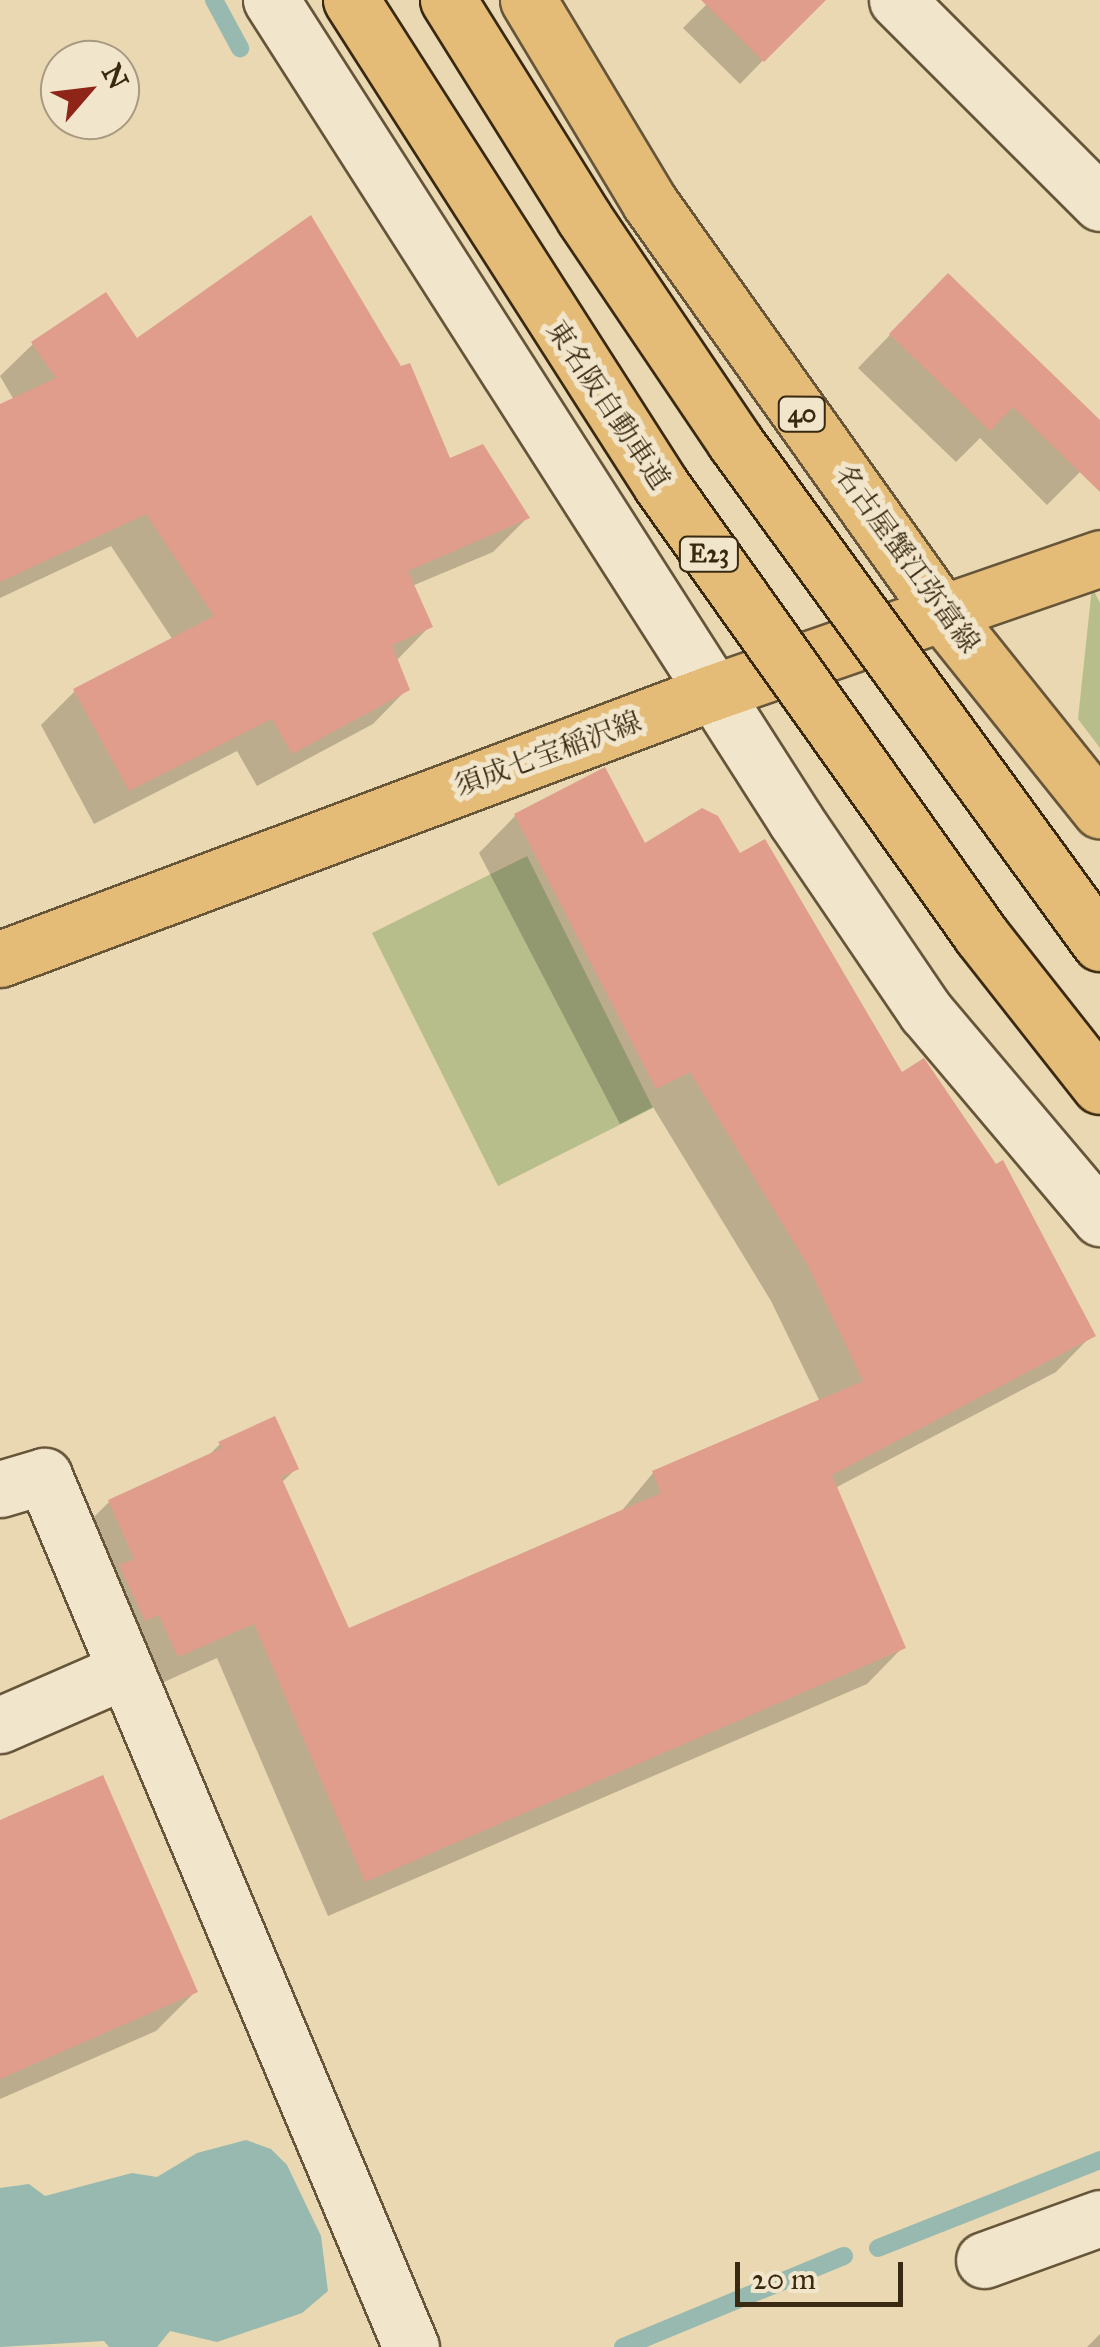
<!DOCTYPE html>
<html>
<head>
<meta charset="utf-8">
<style>
	body { margin:0 }
	#map { position:relative; width:1100px; height:2347px; overflow:hidden; background:#e9d8b1; font-family:"IM FELL Great Primer","Noto Serif JP",serif }
	div>[style] { position:absolute }
	.green>* { inset:0; background:#b7be8b }
	.water>* { inset:0; background:#97b9af }
	.shadow>* { inset:0; background:#0003 }
	.stream>* { height:18px; margin:-9px; padding:0 9px; transform-origin:9px; border-radius:9px; background:#97b9af }
	.building>* { inset:0; background:#e09d8c }
	.roads { filter:drop-shadow(2px 0 #665539) drop-shadow(-2px 0 #665539) drop-shadow(0 2px #665539) drop-shadow(0 -2px #665539) }
	.minor>* { height:55px; margin:-27.5px; padding:0 27.5px; transform-origin:27.5px; border-radius:27.5px; background:#f1e6cc }
	.major>* { height:55px; margin:-27.5px; padding:0 27.5px; transform-origin:27.5px; border-radius:27.5px; background:#e4bc78 }
	.bridges { filter:drop-shadow(2px 0 #3a2911) drop-shadow(-2px 0 #3a2911) drop-shadow(0 2px #3a2911) drop-shadow(0 -2px #3a2911) }
	.highway-bridge>* { height:55px; margin:-27.5px; padding:0 27.5px; transform-origin:27.5px; border-radius:27.5px; background:#e4bc78 }
	span { translate:-50% -50%; white-space:nowrap; text-align:center; line-height:1.15; -webkit-text-stroke:10px #f1e6cc; paint-order:stroke }
	.shield-label span { padding:2px 8px; background:#f1e6cc; border:2px solid; border-radius:8px; -webkit-text-stroke-width:0 }
	.shield-label { font-size:25px; color:#3a2911; font-weight:700 }
	.street-label { font-size:28px; color:#3a2911 }
	.north { position:absolute; left:40px; top:40px; width:100px; height:100px; box-sizing:border-box; background:#f1e6cc; border:2px solid #a89a81; border-radius:50%; rotate:62deg; font-size:28px; font-weight:700; line-height:40px; text-align:center; color:#3a2911 }
	.north::after { content:''; display:block; margin:auto; width:35px; height:45px; background:#8f2418; clip-path:polygon(50% 0,100% 100%,50% 72%,0 100%) }
	.scale { position:absolute; left:735px; top:2262px; width:168px; height:45px; box-sizing:border-box; border:5px solid #3a2911; border-top:0; padding-left:12px; font-size:30px; line-height:35px; white-space:nowrap; color:#3a2911; -webkit-text-stroke:8px #f1e6cc; paint-order:stroke }
</style>
</head>
<body>
<div id="map">
	<div class="green">
		<div style="clip-path:polygon(1092px 587px,1100px 603px,1100px 748px,1078px 719px)"></div>
		<div style="clip-path:polygon(527px 856px,653px 1108px,498px 1186px,372px 933px)"></div>
	</div>
	<div class="water">
		<div style="clip-path:polygon(246px 2140px,271px 2149px,287px 2165px,321px 2236px,328px 2291px,302px 2313px,217px 2342px,170px 2331px,157px 2347px,109px 2347px,104px 2341px,0 2347px,0 2188px,29px 2184px,45px 2196px,132px 2173px,157px 2177px,197px 2153px)"></div>
	</div>
	<div class="shadow">
		<div style="clip-path:polygon(711px 0,784px 0,803px 19px,740px 84px,683px 28px)"></div>
		<div style="clip-path:polygon(916px 308px,1100px 423px,1100px 452px,1047px 505px,980px 438px,956px 462px,858px 368px)"></div>
		<div style="clip-path:polygon(136px 342px,449px 461px,527px 518px,493px 552px,412px 586px,430px 626px,396px 661px,407px 689px,373px 724px,257px 786px,237px 751px,94px 824px,41px 725px,75px 691px,173px 640px,111px 546px,0 598px,0 407px,14px 400px,0 376px,33px 344px)"></div>
		<div style="clip-path:polygon(604px 770px,644px 847px,740px 856px,1092px 1335px,1056px 1372px,835px 1488px,903px 1647px,867px 1684px,328px 1916px,217px 1658px,142px 1692px,73px 1538px,109px 1502px,205px 1459px,220px 1444px,296px 1469px,281px 1483px,348px 1631px,619px 1514px,653px 1473px,820px 1402px,771px 1301px,653px 1107px,620px 1124px,479px 853px,515px 816px)"></div>
		<div style="clip-path:polygon(0 1823px,195px 1992px,156px 2031px,0 2099px)"></div>
		<div style="clip-path:polygon(1100px 2334px,1100px 2347px,1087px 2347px)"></div>
	</div>
	<div class="stream">
		<div style="left:214px;top:0;width:55px;rotate:61.6deg"></div>
		<div style="left:878px;top:2248px;width:239px;rotate:-21.6deg"></div>
		<div style="left:623px;top:2347px;width:239px;rotate:-22.4deg"></div>
	</div>
	<div class="building">
		<div style="clip-path:polygon(701px 0,826px 0,764px 62px)"></div>
		<div style="clip-path:polygon(311px 215px,401px 366px,410px 363px,450px 458px,483px 444px,530px 518px,408px 571px,433px 627px,392px 645px,410px 690px,292px 754px,272px 719px,129px 791px,73px 689px,214px 616px,146px 514px,0 582px,0 404px,56px 378px,31px 342px,106px 292px,137px 338px)"></div>
		<div style="clip-path:polygon(948px 273px,1100px 420px,1100px 492px,1013px 407px,990px 431px,889px 334px)"></div>
		<div style="clip-path:polygon(605px 767px,645px 843px,702px 808px,718px 816px,740px 853px,765px 839px,902px 1072px,924px 1058px,996px 1164px,1003px 1160px,1096px 1336px,832px 1475px,906px 1648px,365px 1882px,254px 1624px,178px 1657px,159px 1615px,145px 1621px,119px 1565px,134px 1559px,108px 1500px,222px 1448px,218px 1442px,275px 1416px,299px 1469px,281px 1477px,349px 1628px,661px 1493px,652px 1471px,863px 1381px,807px 1264px,690px 1072px,656px 1089px,514px 814px)"></div>
		<div style="clip-path:polygon(103px 1775px,198px 1992px,0 2079px,0 1820px)"></div>
	</div>
	<div class="roads">
		<div class="minor">
			<div style="left:271px;top:0;width:975px;rotate:57.4deg"></div>
			<div style="left:796px;top:821px;width:231px;rotate:55.8deg"></div>
			<div style="left:926px;top:1012px;width:270px;rotate:49.8deg"></div>
			<div style="left:897px;top:0;width:287px;rotate:45deg"></div>
			<div style="left:0;top:1489px;width:46px;rotate:-16.5deg"></div>
			<div style="left:44px;top:1476px;width:945px;rotate:67.15deg"></div>
			<div style="left:0;top:1725px;width:137px;rotate:-23.6deg"></div>
			<div style="left:984px;top:2260px;width:123px;rotate:-19.9deg"></div>
		</div>
		<div class="major">
			<div style="left:528px;top:0;width:237px;rotate:59deg"></div>
			<div style="left:650px;top:203px;width:503px;rotate:54.54deg"></div>
			<div style="left:942px;top:613px;width:253px;rotate:51.3deg"></div>
			<div style="left:0;top:959px;width:759px;rotate:-20.51deg"></div>
			<div style="left:711px;top:693px;width:412px;rotate:-19.1deg"></div>
		</div>
	</div>
	<div class="bridges">
		<div class="highway-bridge">
			<div style="left:351px;top:0;width:576px;rotate:57.41deg"></div>
			<div style="left:661px;top:485px;width:552px;rotate:54.58deg"></div>
			<div style="left:981px;top:935px;width:192px;rotate:51.8deg"></div>
			<div style="left:448px;top:0;width:257px;rotate:58deg"></div>
			<div style="left:584px;top:218px;width:270px;rotate:56deg"></div>
			<div style="left:735px;top:442px;width:620px;rotate:53.93deg"></div>
		</div>
	</div>
	<div class="shield-label">
		<span style="left:802px;top:414px">40</span>
		<span style="left:709px;top:554px">E23</span>
	</div>
	<div class="street-label">
		<span style="left:608px;top:405px;rotate:56deg">東名阪自動車道</span>
		<span style="left:907px;top:559px;rotate:54deg">名古屋蟹江弥富線</span>
		<span style="left:548px;top:754px;rotate:-20deg">須成七宝稲沢線</span>
	</div>
	<div class="north">N</div>
	<div class="scale">20 m</div>
</div>
</body>
</html>
